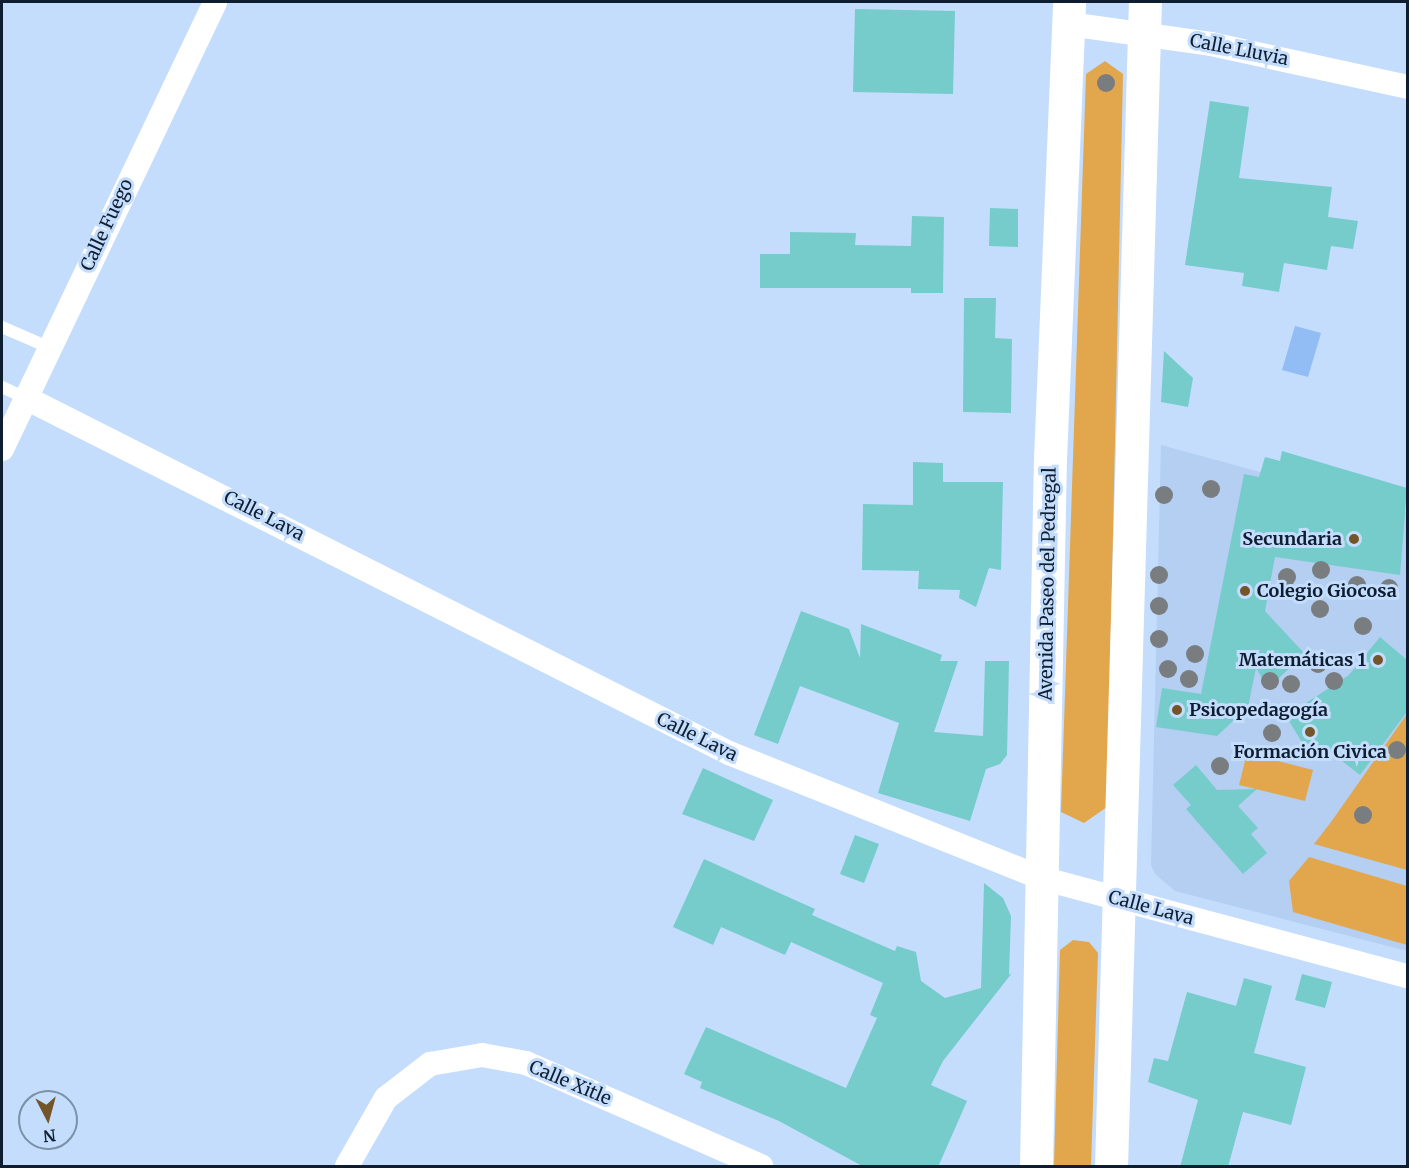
<!DOCTYPE html>
<html>
<head>
<meta charset="utf-8">
<style>
	body { margin:0 }
	#map { position:relative; width:1409px; height:1168px; overflow:hidden; background:#c4ddfc; font-family:Merriweather,serif }
	div>[style] { position:absolute }
	.built>* { inset:0; background:#b4cff1 }
	.green>* { inset:0; background:#e2a64c }
	.water>* { inset:0; background:#91bdf4 }
	.building>* { inset:0; background:#75cccb }
	.service>* { height:12px; margin:-6px; padding:0 6px; transform-origin:6px; border-radius:6px; background:#fff }
	.minor>* { height:24px; margin:-12px; padding:0 12px; transform-origin:12px; border-radius:12px; background:#fff }
	.secondary>* { height:33px; margin:-16.5px; padding:0 16.5px; transform-origin:16.5px; border-radius:16.5px; background:#fff }
	.trees>* { width:18px; height:18px; margin:-9px; border-radius:50%; background:#797d80 }
	.dots>* { width:16px; height:16px; translate:-50% -50%; box-sizing:border-box; border:3px solid #c4ddfc; border-radius:50% }
	span { translate:-50% -50%; white-space:nowrap; text-align:center; line-height:1.15; -webkit-text-stroke:6px #c4ddfc; paint-order:stroke }
	.street-label { font-size:18px; color:#0e1e30 }
	.poi-label { font-size:18px; color:#0e1e30; font-weight:700 }
	.right { translate:-100% -50%; text-align:right }
	.left { translate:0 -50%; text-align:left }
	.frame { position:absolute; inset:0; border:3px solid #0e1e30; pointer-events:none }
	.north { position:absolute; left:18px; top:1090px; width:60px; height:60px; box-sizing:border-box; background:#c4ddfc; border:2px solid #7b91aa; border-radius:50%; rotate:174deg; font-size:16px; font-weight:700; line-height:24px; text-align:center; color:#0e1e30 }
	.north::after { content:''; display:block; margin:auto; width:21px; height:27px; background:#74552a; clip-path:polygon(50% 0,100% 100%,50% 72%,0 100%) }
</style>
</head>
<body>
<div id="map">
	<div class="built">
		<div style="clip-path:polygon(1161px 445px,1407px 512px,1407px 951px,1175px 891px,1155px 874px,1151px 865px)"></div>
	</div>
	<div class="green">
		<div style="clip-path:polygon(1105px 61px,1123px 74px,1107px 807px,1084px 823px,1061px 812px,1086px 74px)"></div>
		<div style="clip-path:polygon(1407px 714px,1407px 870px,1314px 844px,1331px 822px)"></div>
		<div style="clip-path:polygon(1247px 753px,1313px 770px,1305px 801px,1239px 785px)"></div>
		<div style="clip-path:polygon(1309px 857px,1407px 886px,1407px 945px,1293px 912px,1289px 881px)"></div>
		<div style="clip-path:polygon(1073px 940px,1089px 942px,1098px 953px,1091px 1166px,1054px 1166px,1060px 950px)"></div>
	</div>
	<div class="water">
		<div style="clip-path:polygon(1295px 326px,1321px 333px,1308px 377px,1282px 370px)"></div>
	</div>
	<div class="building">
		<div style="clip-path:polygon(855px 9px,955px 11px,953px 94px,853px 92px)"></div>
		<div style="clip-path:polygon(1210px 101px,1249px 107px,1239px 178px,1332px 187px,1328px 217px,1358px 221px,1353px 249px,1331px 246px,1327px 270px,1284px 263px,1279px 292px,1242px 286px,1244px 273px,1185px 265px)"></div>
		<div style="clip-path:polygon(990px 208px,1018px 209px,1018px 247px,989px 246px)"></div>
		<div style="clip-path:polygon(912px 216px,944px 217px,943px 293px,911px 293px,911px 288px,760px 288px,760px 254px,790px 254px,790px 232px,856px 233px,855px 245px,911px 246px)"></div>
		<div style="clip-path:polygon(964px 298px,996px 298px,995px 338px,1012px 339px,1011px 413px,963px 412px)"></div>
		<div style="clip-path:polygon(1164px 351px,1193px 378px,1188px 407px,1161px 402px)"></div>
		<div style="clip-path:polygon(1282px 451px,1407px 488px,1400px 575px,1275px 557px,1265px 611px,1305px 654px,1268px 688px,1256px 668px,1248px 707px,1217px 736px,1156px 727px,1162px 688px,1201px 694px,1244px 474px,1259px 477px,1265px 457px,1280px 461px)"></div>
		<div style="clip-path:polygon(913px 462px,943px 463px,943px 482px,1003px 482px,1001px 570px,989px 568px,976px 607px,959px 598px,960px 590px,918px 589px,919px 571px,862px 570px,863px 504px,913px 505px)"></div>
		<div style="clip-path:polygon(801px 611px,849px 629px,860px 658px,861px 624px,942px 655px,940px 661px,958px 661px,934px 732px,983px 736px,985px 661px,1009px 661px,1007px 755px,1000px 764px,986px 769px,970px 821px,878px 793px,899px 723px,800px 686px,778px 744px,754px 735px)"></div>
		<div style="clip-path:polygon(1380px 637px,1407px 660px,1407px 712px,1360px 775px,1323px 746px,1309px 754px,1286px 716px,1349px 675px)"></div>
		<div style="clip-path:polygon(1196px 765px,1217px 790px,1257px 789px,1238px 806px,1258px 828px,1251px 834px,1267px 853px,1243px 874px,1186px 809px,1191px 805px,1173px 785px)"></div>
		<div style="clip-path:polygon(703px 768px,773px 800px,754px 841px,682px 814px)"></div>
		<div style="clip-path:polygon(855px 835px,879px 844px,864px 883px,840px 874px)"></div>
		<div style="clip-path:polygon(704px 859px,815px 909px,812px 915px,895px 951px,897px 946px,916px 952px,921px 981px,945px 998px,981px 988px,984px 883px,1003px 898px,1011px 916px,1009px 975px,1012px 973px,943px 1061px,931px 1085px,967px 1101px,938px 1167px,864px 1167px,779px 1121px,700px 1088px,702px 1082px,684px 1074px,706px 1027px,846px 1088px,877px 1018px,870px 1015px,883px 983px,791px 942px,785px 955px,721px 927px,713px 945px,673px 927px)"></div>
		<div style="clip-path:polygon(1302px 974px,1332px 982px,1325px 1008px,1295px 1000px)"></div>
		<div style="clip-path:polygon(1244px 978px,1272px 986px,1254px 1053px,1306px 1067px,1291px 1125px,1243px 1112px,1228px 1167px,1180px 1167px,1198px 1100px,1148px 1082px,1154px 1058px,1168px 1061px,1187px 992px,1236px 1006px)"></div>
	</div>
	<div class="service">
		<div style="left:2px;top:327px;width:52px;rotate:23.6deg"></div>
		<div style="left:2px;top:387px;width:26px;rotate:25deg"></div>
	</div>
	<div class="minor">
		<div style="left:1069px;top:24px;width:143px;rotate:8deg"></div>
		<div style="left:1211px;top:44px;width:202px;rotate:12.3deg"></div>
		<div style="left:26px;top:398px;width:788px;rotate:26.79deg"></div>
		<div style="left:729px;top:753px;width:336px;rotate:21.8deg"></div>
		<div style="left:1041px;top:878px;width:380px;rotate:15deg"></div>
		<div style="left:2px;top:449px;width:495px;rotate:-64.5deg"></div>
		<div style="left:347px;top:1166px;width:78px;rotate:-60.2deg"></div>
		<div style="left:386px;top:1098px;width:56px;rotate:-37.7deg"></div>
		<div style="left:430px;top:1064px;width:53px;rotate:-9.8deg"></div>
		<div style="left:482px;top:1055px;width:45px;rotate:10.3deg"></div>
		<div style="left:526px;top:1063px;width:257px;rotate:23.7deg"></div>
	</div>
	<div class="secondary">
		<div style="left:1036px;top:1166px;width:707px;rotate:-88.87deg"></div>
		<div style="left:1050px;top:459px;width:457px;rotate:-87.6deg"></div>
		<div style="left:1111px;top:1166px;width:1164px;rotate:-88.33deg"></div>
	</div>
	<div class="trees">
		<div style="left:1106px;top:83px"></div>
		<div style="left:1211px;top:489px"></div>
		<div style="left:1164px;top:495px"></div>
		<div style="left:1321px;top:570px"></div>
		<div style="left:1159px;top:575px"></div>
		<div style="left:1287px;top:577px"></div>
		<div style="left:1357px;top:585px"></div>
		<div style="left:1389px;top:588px"></div>
		<div style="left:1159px;top:606px"></div>
		<div style="left:1320px;top:609px"></div>
		<div style="left:1363px;top:626px"></div>
		<div style="left:1159px;top:639px"></div>
		<div style="left:1195px;top:654px"></div>
		<div style="left:1318px;top:664px"></div>
		<div style="left:1168px;top:669px"></div>
		<div style="left:1189px;top:679px"></div>
		<div style="left:1270px;top:681px"></div>
		<div style="left:1334px;top:681px"></div>
		<div style="left:1291px;top:684px"></div>
		<div style="left:1272px;top:733px"></div>
		<div style="left:1397px;top:750px"></div>
		<div style="left:1220px;top:766px"></div>
		<div style="left:1363px;top:815px"></div>
	</div>
	<div class="dots">
		<div style="left:1354px;top:539px;background:#74552a"></div>
		<div style="left:1245px;top:591px;background:#74552a"></div>
		<div style="left:1378px;top:660px;background:#74552a"></div>
		<div style="left:1177px;top:710px;background:#74552a"></div>
		<div style="left:1310px;top:732px;background:#74552a"></div>
	</div>
	<div class="street-label">
		<span style="left:1239px;top:50px;rotate:11deg">Calle Lluvia</span>
		<span style="left:107px;top:225px;rotate:-65deg">Calle Fuego</span>
		<span style="left:264px;top:516px;rotate:27deg">Calle Lava</span>
		<span style="left:1048px;top:584px;rotate:-89deg">Avenida Paseo del Pedregal</span>
		<span style="left:697px;top:737px;rotate:26deg">Calle Lava</span>
		<span style="left:1151px;top:908px;rotate:15deg">Calle Lava</span>
		<span style="left:570px;top:1083px;rotate:23deg">Calle Xitle</span>
	</div>
	<div class="poi-label">
		<span class="right" style="left:1342px;top:539px">Secundaria</span>
		<span class="left" style="left:1257px;top:591px">Colegio Giocosa</span>
		<span class="right" style="left:1366px;top:660px">Matemáticas 1</span>
		<span class="left" style="left:1189px;top:710px">Psicopedagogía</span>
		<span style="left:1310px;top:752px">Formación Civica</span>
	</div>
	<div class="frame"></div>
	<div class="north">N</div>
</div>
</body>
</html>
